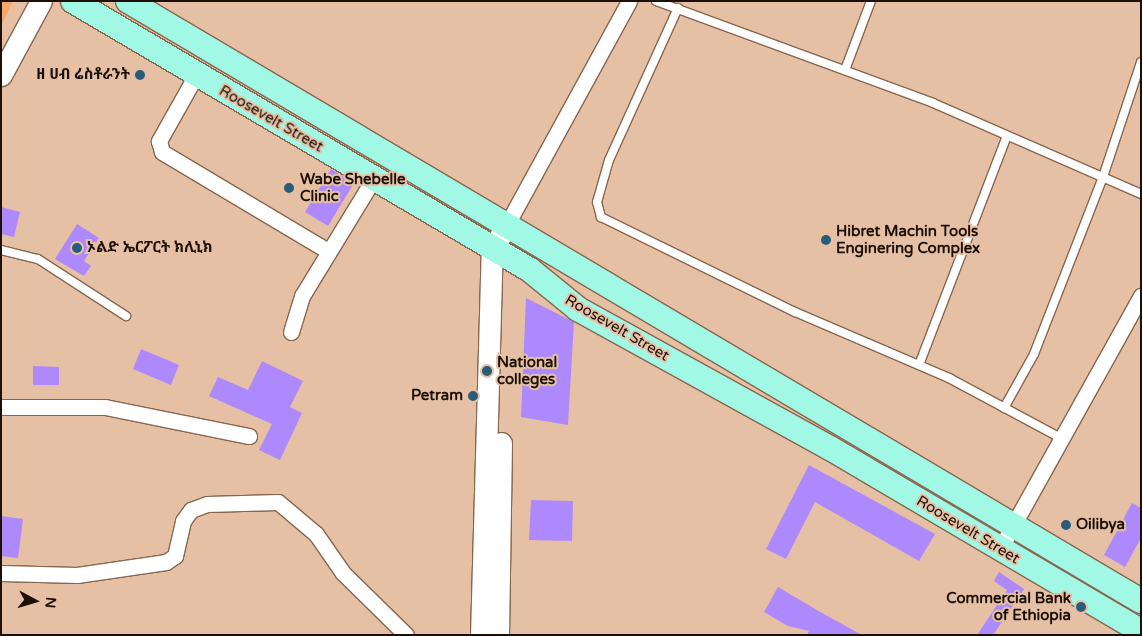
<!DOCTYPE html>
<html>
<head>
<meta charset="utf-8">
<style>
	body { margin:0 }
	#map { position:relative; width:1142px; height:636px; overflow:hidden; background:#e6c0a5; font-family:"Varela Round","Noto Sans Ethiopic",sans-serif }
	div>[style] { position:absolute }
	.green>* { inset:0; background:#f8a568 }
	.building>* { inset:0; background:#ad89fd }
	.roads { filter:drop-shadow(1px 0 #88664e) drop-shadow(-1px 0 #88664e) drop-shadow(0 1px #88664e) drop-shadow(0 -1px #88664e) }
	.lane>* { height:8px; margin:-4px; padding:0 4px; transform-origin:4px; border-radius:4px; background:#fff }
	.street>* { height:15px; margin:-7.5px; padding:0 7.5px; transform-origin:7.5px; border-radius:7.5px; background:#fff }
	.secondary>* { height:21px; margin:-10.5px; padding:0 10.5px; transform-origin:10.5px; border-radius:10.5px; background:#fff }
	.primary>* { height:24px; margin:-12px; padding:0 12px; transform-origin:12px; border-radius:12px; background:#a0f8e5 }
	.dots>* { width:14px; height:14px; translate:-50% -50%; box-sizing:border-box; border:2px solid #e6c0a5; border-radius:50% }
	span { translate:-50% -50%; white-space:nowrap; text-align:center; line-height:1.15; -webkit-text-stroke:4px #e6c0a5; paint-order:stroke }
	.poi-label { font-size:15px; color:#1c0f06; font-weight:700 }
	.right { translate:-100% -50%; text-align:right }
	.left { translate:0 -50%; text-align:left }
	.street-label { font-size:15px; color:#1c0f06 }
	.frame { position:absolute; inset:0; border:2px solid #1c0f06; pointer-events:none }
	.north { position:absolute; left:10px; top:576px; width:50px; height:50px; -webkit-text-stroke:4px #e6c0a5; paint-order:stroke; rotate:96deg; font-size:14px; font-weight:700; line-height:20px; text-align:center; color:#1c0f06 }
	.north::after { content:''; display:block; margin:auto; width:18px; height:22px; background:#1c0f06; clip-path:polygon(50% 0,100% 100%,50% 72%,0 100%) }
</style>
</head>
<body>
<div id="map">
	<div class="green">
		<div style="clip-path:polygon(1px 1px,13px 1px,1px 26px)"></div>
	</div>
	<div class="building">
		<div style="clip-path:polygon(331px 169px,354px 183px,328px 226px,305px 212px)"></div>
		<div style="clip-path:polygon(1px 207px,20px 212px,14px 237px,1px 234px)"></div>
		<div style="clip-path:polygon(77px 224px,99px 238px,84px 261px,91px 266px,84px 276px,55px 259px)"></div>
		<div style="clip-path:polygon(526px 298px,574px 322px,568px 425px,521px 417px)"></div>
		<div style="clip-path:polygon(141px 349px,179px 365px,171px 385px,133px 369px)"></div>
		<div style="clip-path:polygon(262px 361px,303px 381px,290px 407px,302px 413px,280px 460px,259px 450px,272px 424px,209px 396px,218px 377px,248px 390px)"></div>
		<div style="clip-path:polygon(33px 366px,59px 367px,59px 385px,33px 385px)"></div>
		<div style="clip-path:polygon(809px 465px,935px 534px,919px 561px,815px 502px,786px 559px,766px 549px)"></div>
		<div style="clip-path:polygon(531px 500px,573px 501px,572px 541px,529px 540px)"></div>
		<div style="clip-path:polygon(1132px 503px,1141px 508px,1141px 538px,1125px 567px,1104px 555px)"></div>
		<div style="clip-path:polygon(1px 516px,23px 519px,18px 558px,1px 556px)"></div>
		<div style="clip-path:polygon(999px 572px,1024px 589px,993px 635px,977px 635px,1007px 590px,994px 581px)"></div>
		<div style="clip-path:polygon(778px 587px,822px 613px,862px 635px,807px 635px,809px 631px,788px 626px,764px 612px)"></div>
	</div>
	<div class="roads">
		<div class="lane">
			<div style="left:656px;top:1px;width:295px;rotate:20.2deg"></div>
			<div style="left:933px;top:103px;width:227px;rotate:23.6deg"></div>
			<div style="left:678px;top:8px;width:167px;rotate:114.4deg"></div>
			<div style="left:609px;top:160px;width:44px;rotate:105.9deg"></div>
			<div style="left:597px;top:202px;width:16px;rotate:75deg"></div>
			<div style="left:601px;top:217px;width:216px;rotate:26.1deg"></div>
			<div style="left:795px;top:312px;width:168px;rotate:23.2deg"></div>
			<div style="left:949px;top:378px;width:127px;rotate:28.2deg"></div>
			<div style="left:845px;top:70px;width:74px;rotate:-69.4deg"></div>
			<div style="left:1px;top:250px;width:38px;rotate:14deg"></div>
			<div style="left:38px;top:259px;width:105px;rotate:32.9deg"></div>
			<div style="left:919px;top:365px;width:245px;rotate:-69deg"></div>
			<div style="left:1004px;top:408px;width:62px;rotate:-60.9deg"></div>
			<div style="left:1034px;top:354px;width:187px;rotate:-68.7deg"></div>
			<div style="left:1102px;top:180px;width:124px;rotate:-71.7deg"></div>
		</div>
		<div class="street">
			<div style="left:196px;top:75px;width:76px;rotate:119.3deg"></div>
			<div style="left:159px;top:141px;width:11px;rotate:75deg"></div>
			<div style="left:162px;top:152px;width:193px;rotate:30.8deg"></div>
			<div style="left:506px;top:226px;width:256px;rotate:-61.3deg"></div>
			<div style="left:291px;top:332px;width:38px;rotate:-73deg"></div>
			<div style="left:302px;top:296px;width:138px;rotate:-58.6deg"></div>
			<div style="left:1px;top:407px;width:104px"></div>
			<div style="left:105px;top:407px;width:147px;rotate:11.4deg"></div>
			<div style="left:1000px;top:549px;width:290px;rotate:-60.9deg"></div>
			<div style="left:1px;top:573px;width:76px;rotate:1.5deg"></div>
			<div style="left:77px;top:575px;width:90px;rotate:-8.3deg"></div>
			<div style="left:166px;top:562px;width:11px;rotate:-34deg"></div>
			<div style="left:175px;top:556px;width:36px;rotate:-77deg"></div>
			<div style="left:183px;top:521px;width:14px;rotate:-54deg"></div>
			<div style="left:191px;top:510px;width:17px;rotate:-21deg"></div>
			<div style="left:207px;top:504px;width:71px;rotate:-1.6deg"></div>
			<div style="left:278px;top:502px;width:50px;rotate:40.1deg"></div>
			<div style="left:316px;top:534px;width:47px;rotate:55.3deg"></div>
			<div style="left:343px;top:573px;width:88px;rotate:44.5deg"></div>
		</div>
		<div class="secondary">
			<div style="left:1px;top:75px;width:84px;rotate:-61.6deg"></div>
			<div style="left:481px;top:635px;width:385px;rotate:-88.4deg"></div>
			<div style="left:492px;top:250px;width:28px;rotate:-60deg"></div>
			<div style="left:498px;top:635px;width:192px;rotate:-89.1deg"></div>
		</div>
		<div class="primary">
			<div style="left:73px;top:1px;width:530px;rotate:30.48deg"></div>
			<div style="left:530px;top:270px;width:62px;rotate:39.1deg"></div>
			<div style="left:578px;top:309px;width:288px;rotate:28.9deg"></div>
			<div style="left:830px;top:448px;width:361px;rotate:30.5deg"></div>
			<div style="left:128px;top:1px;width:1177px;rotate:30.64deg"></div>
		</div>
	</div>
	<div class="dots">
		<div style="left:140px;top:75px;background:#295c79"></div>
		<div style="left:289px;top:188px;background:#295c79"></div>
		<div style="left:826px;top:240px;background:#295c79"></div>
		<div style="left:77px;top:248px;background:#295c79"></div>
		<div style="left:487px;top:371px;background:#295c79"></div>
		<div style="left:473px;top:396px;background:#295c79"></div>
		<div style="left:1066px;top:525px;background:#295c79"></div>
		<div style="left:1081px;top:607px;background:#295c79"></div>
	</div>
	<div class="poi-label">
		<span class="right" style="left:130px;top:75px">ዘ ሀብ ሬስቶራንት</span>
		<span class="left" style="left:300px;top:188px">Wabe Shebelle<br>Clinic</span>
		<span class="left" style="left:836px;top:240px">Hibret Machin Tools<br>Enginering Complex</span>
		<span class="left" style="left:87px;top:248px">ኦልድ ኤርፖርት ክሊኒክ</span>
		<span class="left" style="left:497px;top:371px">National<br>colleges</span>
		<span class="right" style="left:463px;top:396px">Petram</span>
		<span class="left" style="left:1076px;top:525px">Oilibya</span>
		<span class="right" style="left:1071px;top:607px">Commercial Bank<br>of Ethiopia</span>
	</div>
	<div class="street-label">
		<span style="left:271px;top:119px;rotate:30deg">Roosevelt Street</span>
		<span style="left:617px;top:328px;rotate:30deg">Roosevelt Street</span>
		<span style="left:968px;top:530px;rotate:31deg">Roosevelt Street</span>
	</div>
	<div class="frame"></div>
	<div class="north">N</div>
</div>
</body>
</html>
